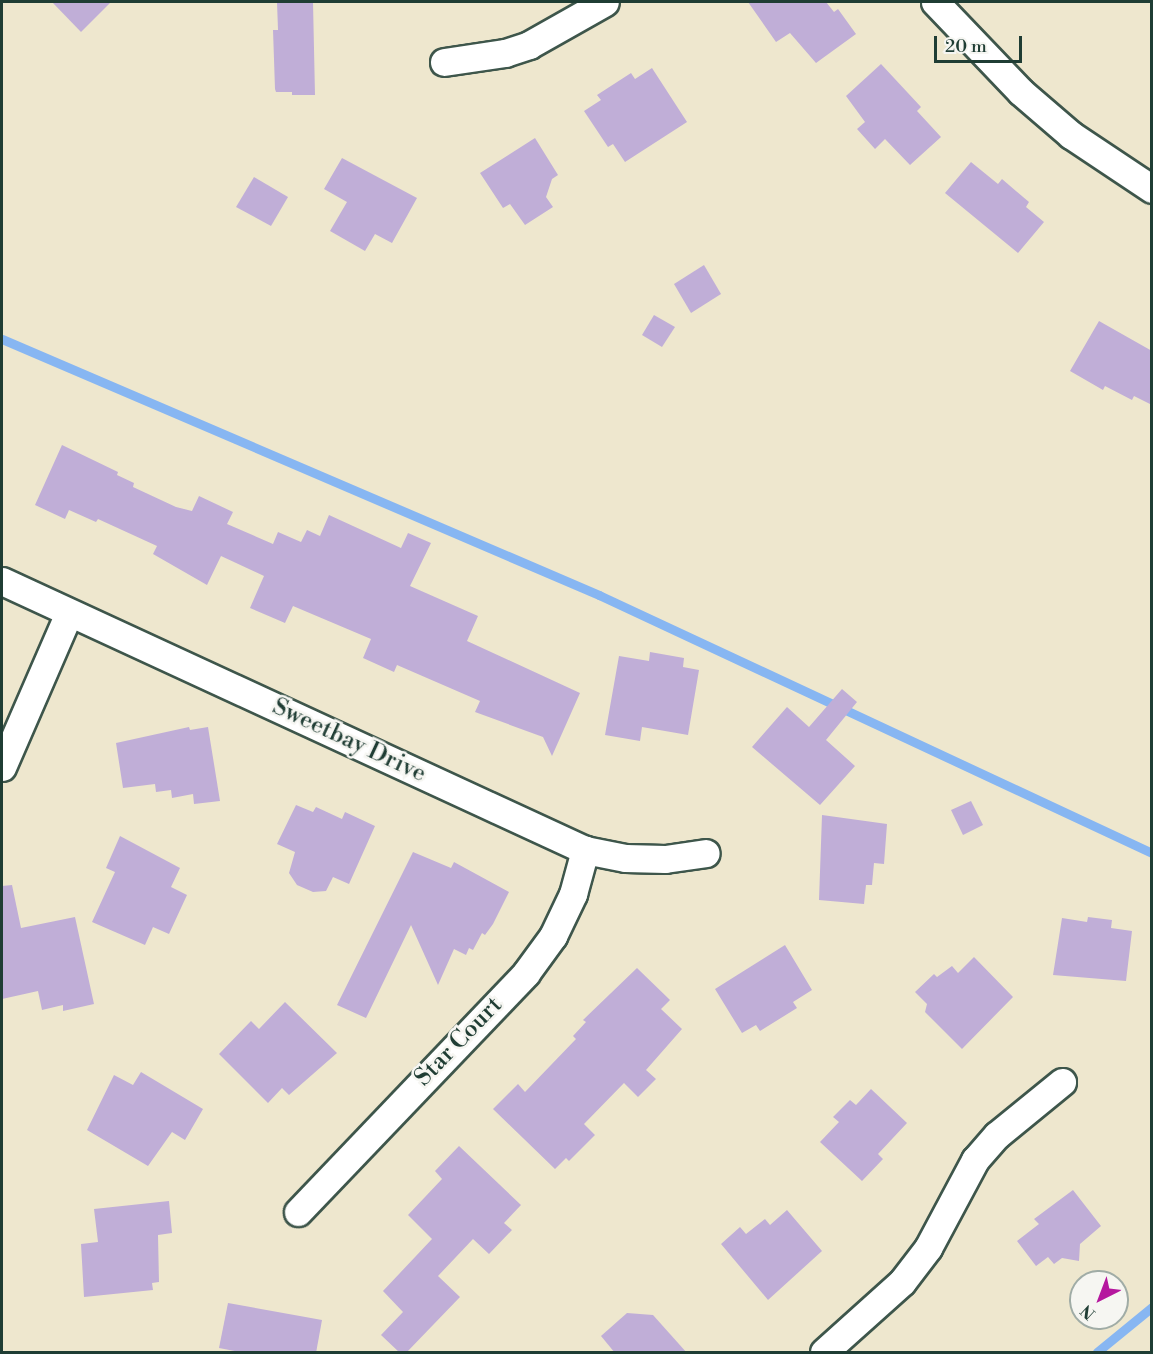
<!DOCTYPE html>
<html>
<head>
<meta charset="utf-8">
<style>
	body { margin:0 }
	#map { position:relative; width:1153px; height:1354px; overflow:hidden; background:#eee7ce; font-family:"Libre Bodoni",serif }
	div>[style] { position:absolute }
	.stream>* { height:9px; margin:-4.5px; padding:0 4.5px; transform-origin:4.5px; border-radius:4.5px; background:#87b6f2 }
	.building>* { inset:0; background:#c0aed7 }
	.roads { filter:drop-shadow(2px 0 #3e564b) drop-shadow(-2px 0 #3e564b) drop-shadow(0 2px #3e564b) drop-shadow(0 -2px #3e564b) }
	.minor>* { height:27px; margin:-13.5px; padding:0 13.5px; transform-origin:13.5px; border-radius:13.5px; background:#fff }
	span { translate:-50% -50%; white-space:nowrap; text-align:center; line-height:1.15; -webkit-text-stroke:5px #f6f6f2; paint-order:stroke }
	.street-label { font-size:24px; color:#1f3d34 }
	.frame { position:absolute; inset:0; border:3px solid #1f3d34; pointer-events:none }
	.north { position:absolute; left:1069px; top:1270px; width:60px; height:60px; box-sizing:border-box; background:#f6f6f2; border:2px solid #a0aca6; border-radius:50%; rotate:222deg; font-size:16px; font-weight:700; line-height:24px; text-align:center; color:#1f3d34 }
	.north::after { content:''; display:block; margin:auto; width:21px; height:27px; background:#b5179e; clip-path:polygon(50% 0,100% 100%,50% 72%,0 100%) }
	.scale { position:absolute; left:934px; top:36px; width:88px; height:27px; box-sizing:border-box; border:3px solid #1f3d34; border-top:0; padding-left:8px; font-size:18px; line-height:21px; white-space:nowrap; color:#1f3d34; -webkit-text-stroke:4px #f6f6f2; paint-order:stroke }
</style>
</head>
<body>
<div id="map">
	<div class="stream">
		<div style="left:2px;top:339px;width:650px;rotate:23.21deg"></div>
		<div style="left:599px;top:595px;width:610px;rotate:25.01deg"></div>
		<div style="left:1097px;top:1352px;width:71px;rotate:-39.3deg"></div>
	</div>
	<div class="building">
		<div style="clip-path:polygon(52px 2px,111px 2px,81px 32px)"></div>
		<div style="clip-path:polygon(277px 2px,313px 2px,315px 95px,292px 95px,292px 92px,276px 92px,275px 89px,273px 30px,278px 30px)"></div>
		<div style="clip-path:polygon(748px 2px,826px 2px,834px 12px,838px 9px,856px 34px,816px 63px,790px 33px,776px 42px)"></div>
		<div style="clip-path:polygon(881px 64px,921px 107px,917px 111px,941px 137px,910px 165px,885px 139px,875px 149px,857px 129px,865px 122px,846px 96px)"></div>
		<div style="clip-path:polygon(652px 68px,687px 122px,625px 162px,613px 144px,608px 147px,584px 111px,601px 100px,597px 95px,631px 73px,635px 79px)"></div>
		<div style="clip-path:polygon(535px 138px,558px 175px,552px 179px,546px 197px,553px 207px,525px 225px,510px 204px,503px 208px,480px 173px)"></div>
		<div style="clip-path:polygon(342px 158px,417px 198px,392px 243px,375px 234px,365px 251px,330px 231px,347px 202px,324px 189px)"></div>
		<div style="clip-path:polygon(971px 162px,998px 184px,1002px 179px,1029px 202px,1026px 207px,1044px 222px,1018px 253px,945px 193px)"></div>
		<div style="clip-path:polygon(254px 177px,288px 197px,271px 226px,236px 207px)"></div>
		<div style="clip-path:polygon(704px 265px,721px 294px,691px 313px,674px 284px)"></div>
		<div style="clip-path:polygon(654px 315px,675px 327px,662px 347px,642px 335px)"></div>
		<div style="clip-path:polygon(1099px 321px,1152px 351px,1152px 405px,1134px 396px,1132px 400px,1105px 386px,1103px 390px,1070px 371px)"></div>
		<div style="clip-path:polygon(62px 445px,118px 472px,117px 475px,134px 483px,133px 487px,176px 507px,192px 511px,199px 496px,233px 512px,227px 524px,273px 544px,278px 532px,301px 542px,307px 530px,320px 536px,329px 515px,401px 548px,408px 533px,431px 543px,410px 586px,478px 616px,467px 641px,580px 693px,552px 756px,543px 737px,475px 712px,480px 701px,397px 665px,394px 672px,363px 658px,371px 639px,293px 606px,285px 623px,250px 608px,264px 576px,221px 556px,207px 585px,153px 554px,157px 546px,98px 519px,96px 522px,69px 510px,65px 519px,35px 505px)"></div>
		<div style="clip-path:polygon(650px 652px,684px 658px,683px 667px,699px 670px,688px 735px,642px 727px,640px 741px,605px 735px,619px 656px,649px 661px)"></div>
		<div style="clip-path:polygon(842px 689px,857px 702px,826px 740px,855px 766px,820px 805px,752px 747px,787px 707px,809px 727px)"></div>
		<div style="clip-path:polygon(189px 727px,190px 730px,208px 727px,220px 801px,194px 804px,193px 794px,172px 798px,171px 790px,156px 792px,155px 784px,123px 788px,116px 743px)"></div>
		<div style="clip-path:polygon(971px 801px,983px 825px,963px 835px,951px 810px)"></div>
		<div style="clip-path:polygon(296px 805px,313px 812px,316px 807px,342px 819px,345px 812px,375px 826px,349px 884px,333px 877px,326px 891px,313px 892px,297px 885px,289px 873px,295px 852px,277px 844px)"></div>
		<div style="clip-path:polygon(822px 815px,887px 824px,884px 864px,874px 863px,872px 885px,866px 885px,864px 904px,819px 900px)"></div>
		<div style="clip-path:polygon(120px 836px,180px 868px,171px 887px,187px 895px,169px 934px,153px 927px,145px 945px,92px 922px,115px 872px,106px 868px)"></div>
		<div style="clip-path:polygon(413px 852px,451px 868px,454px 862px,509px 892px,493px 924px,485px 935px,482px 933px,473px 950px,469px 948px,466px 955px,454px 949px,438px 985px,411px 925px,366px 1018px,337px 1005px)"></div>
		<div style="clip-path:polygon(12px 885px,21px 928px,75px 917px,94px 1004px,63px 1011px,63px 1005px,42px 1010px,38px 991px,2px 999px,2px 886px)"></div>
		<div style="clip-path:polygon(1088px 917px,1112px 920px,1111px 928px,1132px 931px,1126px 981px,1053px 975px,1062px 918px,1087px 922px)"></div>
		<div style="clip-path:polygon(785px 945px,812px 990px,793px 1002px,797px 1008px,760px 1031px,756px 1025px,742px 1033px,715px 989px)"></div>
		<div style="clip-path:polygon(974px 957px,1013px 997px,962px 1049px,925px 1012px,927px 1004px,915px 992px,934px 974px,937px 977px,952px 966px,958px 973px)"></div>
		<div style="clip-path:polygon(637px 968px,670px 1000px,661px 1009px,682px 1029px,646px 1070px,656px 1079px,638px 1097px,624px 1083px,584px 1124px,595px 1135px,569px 1161px,566px 1158px,555px 1169px,493px 1109px,518px 1084px,525px 1092px,576px 1039px,573px 1036px,586px 1022px,583px 1020px)"></div>
		<div style="clip-path:polygon(285px 1002px,337px 1053px,289px 1095px,282px 1088px,268px 1103px,219px 1054px,251px 1021px,259px 1029px)"></div>
		<div style="clip-path:polygon(141px 1072px,203px 1109px,185px 1140px,172px 1132px,148px 1166px,87px 1130px,114px 1075px,133px 1085px)"></div>
		<div style="clip-path:polygon(871px 1089px,907px 1123px,878px 1154px,883px 1159px,862px 1181px,820px 1142px,839px 1122px,833px 1117px,850px 1100px,856px 1105px)"></div>
		<div style="clip-path:polygon(459px 1146px,521px 1205px,504px 1223px,512px 1230px,489px 1254px,473px 1239px,438px 1276px,460px 1297px,406px 1353px,400px 1353px,381px 1335px,403px 1312px,383px 1291px,432px 1239px,408px 1215px,442px 1179px,435px 1171px)"></div>
		<div style="clip-path:polygon(1073px 1190px,1101px 1226px,1080px 1244px,1079px 1261px,1062px 1258px,1054px 1264px,1048px 1257px,1036px 1266px,1017px 1241px,1039px 1224px,1034px 1219px)"></div>
		<div style="clip-path:polygon(169px 1201px,172px 1233px,158px 1235px,159px 1282px,152px 1283px,153px 1290px,84px 1297px,81px 1244px,98px 1242px,94px 1209px)"></div>
		<div style="clip-path:polygon(787px 1210px,822px 1251px,768px 1300px,721px 1244px,740px 1227px,746px 1234px,765px 1219px,770px 1225px)"></div>
		<div style="clip-path:polygon(228px 1303px,322px 1320px,316px 1353px,245px 1353px,219px 1348px)"></div>
		<div style="clip-path:polygon(627px 1313px,653px 1315px,687px 1353px,615px 1353px,601px 1336px)"></div>
	</div>
	<div class="roads">
		<div class="minor">
			<div style="left:935px;top:2px;width:124px;rotate:46.3deg"></div>
			<div style="left:1021px;top:92px;width:66px;rotate:40.7deg"></div>
			<div style="left:1071px;top:135px;width:97px;rotate:33.7deg"></div>
			<div style="left:444px;top:62px;width:62px;rotate:-8.4deg"></div>
			<div style="left:505px;top:53px;width:25px;rotate:-18deg"></div>
			<div style="left:529px;top:45px;width:87px;rotate:-29.5deg"></div>
			<div style="left:2px;top:581px;width:642px;rotate:24.77deg"></div>
			<div style="left:585px;top:850px;width:41px;rotate:11.3deg"></div>
			<div style="left:625px;top:858px;width:40px;rotate:1.4deg"></div>
			<div style="left:665px;top:859px;width:41px;rotate:-8.3deg"></div>
			<div style="left:2px;top:767px;width:168px;rotate:-66.5deg"></div>
			<div style="left:298px;top:1212px;width:330px;rotate:-46.3deg"></div>
			<div style="left:526px;top:973px;width:46px;rotate:-53.9deg"></div>
			<div style="left:553px;top:936px;width:47px;rotate:-64.5deg"></div>
			<div style="left:573px;top:894px;width:46px;rotate:-74.7deg"></div>
			<div style="left:824px;top:1352px;width:105px;rotate:-41.9deg"></div>
			<div style="left:902px;top:1282px;width:43px;rotate:-52.6deg"></div>
			<div style="left:928px;top:1248px;width:100px;rotate:-61.9deg"></div>
			<div style="left:975px;top:1160px;width:33px;rotate:-49deg"></div>
			<div style="left:997px;top:1135px;width:84px;rotate:-39.2deg"></div>
		</div>
	</div>
	<div class="street-label">
		<span style="left:349px;top:741px;rotate:25deg">Sweetbay Drive</span>
		<span style="left:459px;top:1042px;rotate:-46deg">Star Court</span>
	</div>
	<div class="frame"></div>
	<div class="north">N</div>
	<div class="scale">20 m</div>
</div>
</body>
</html>
